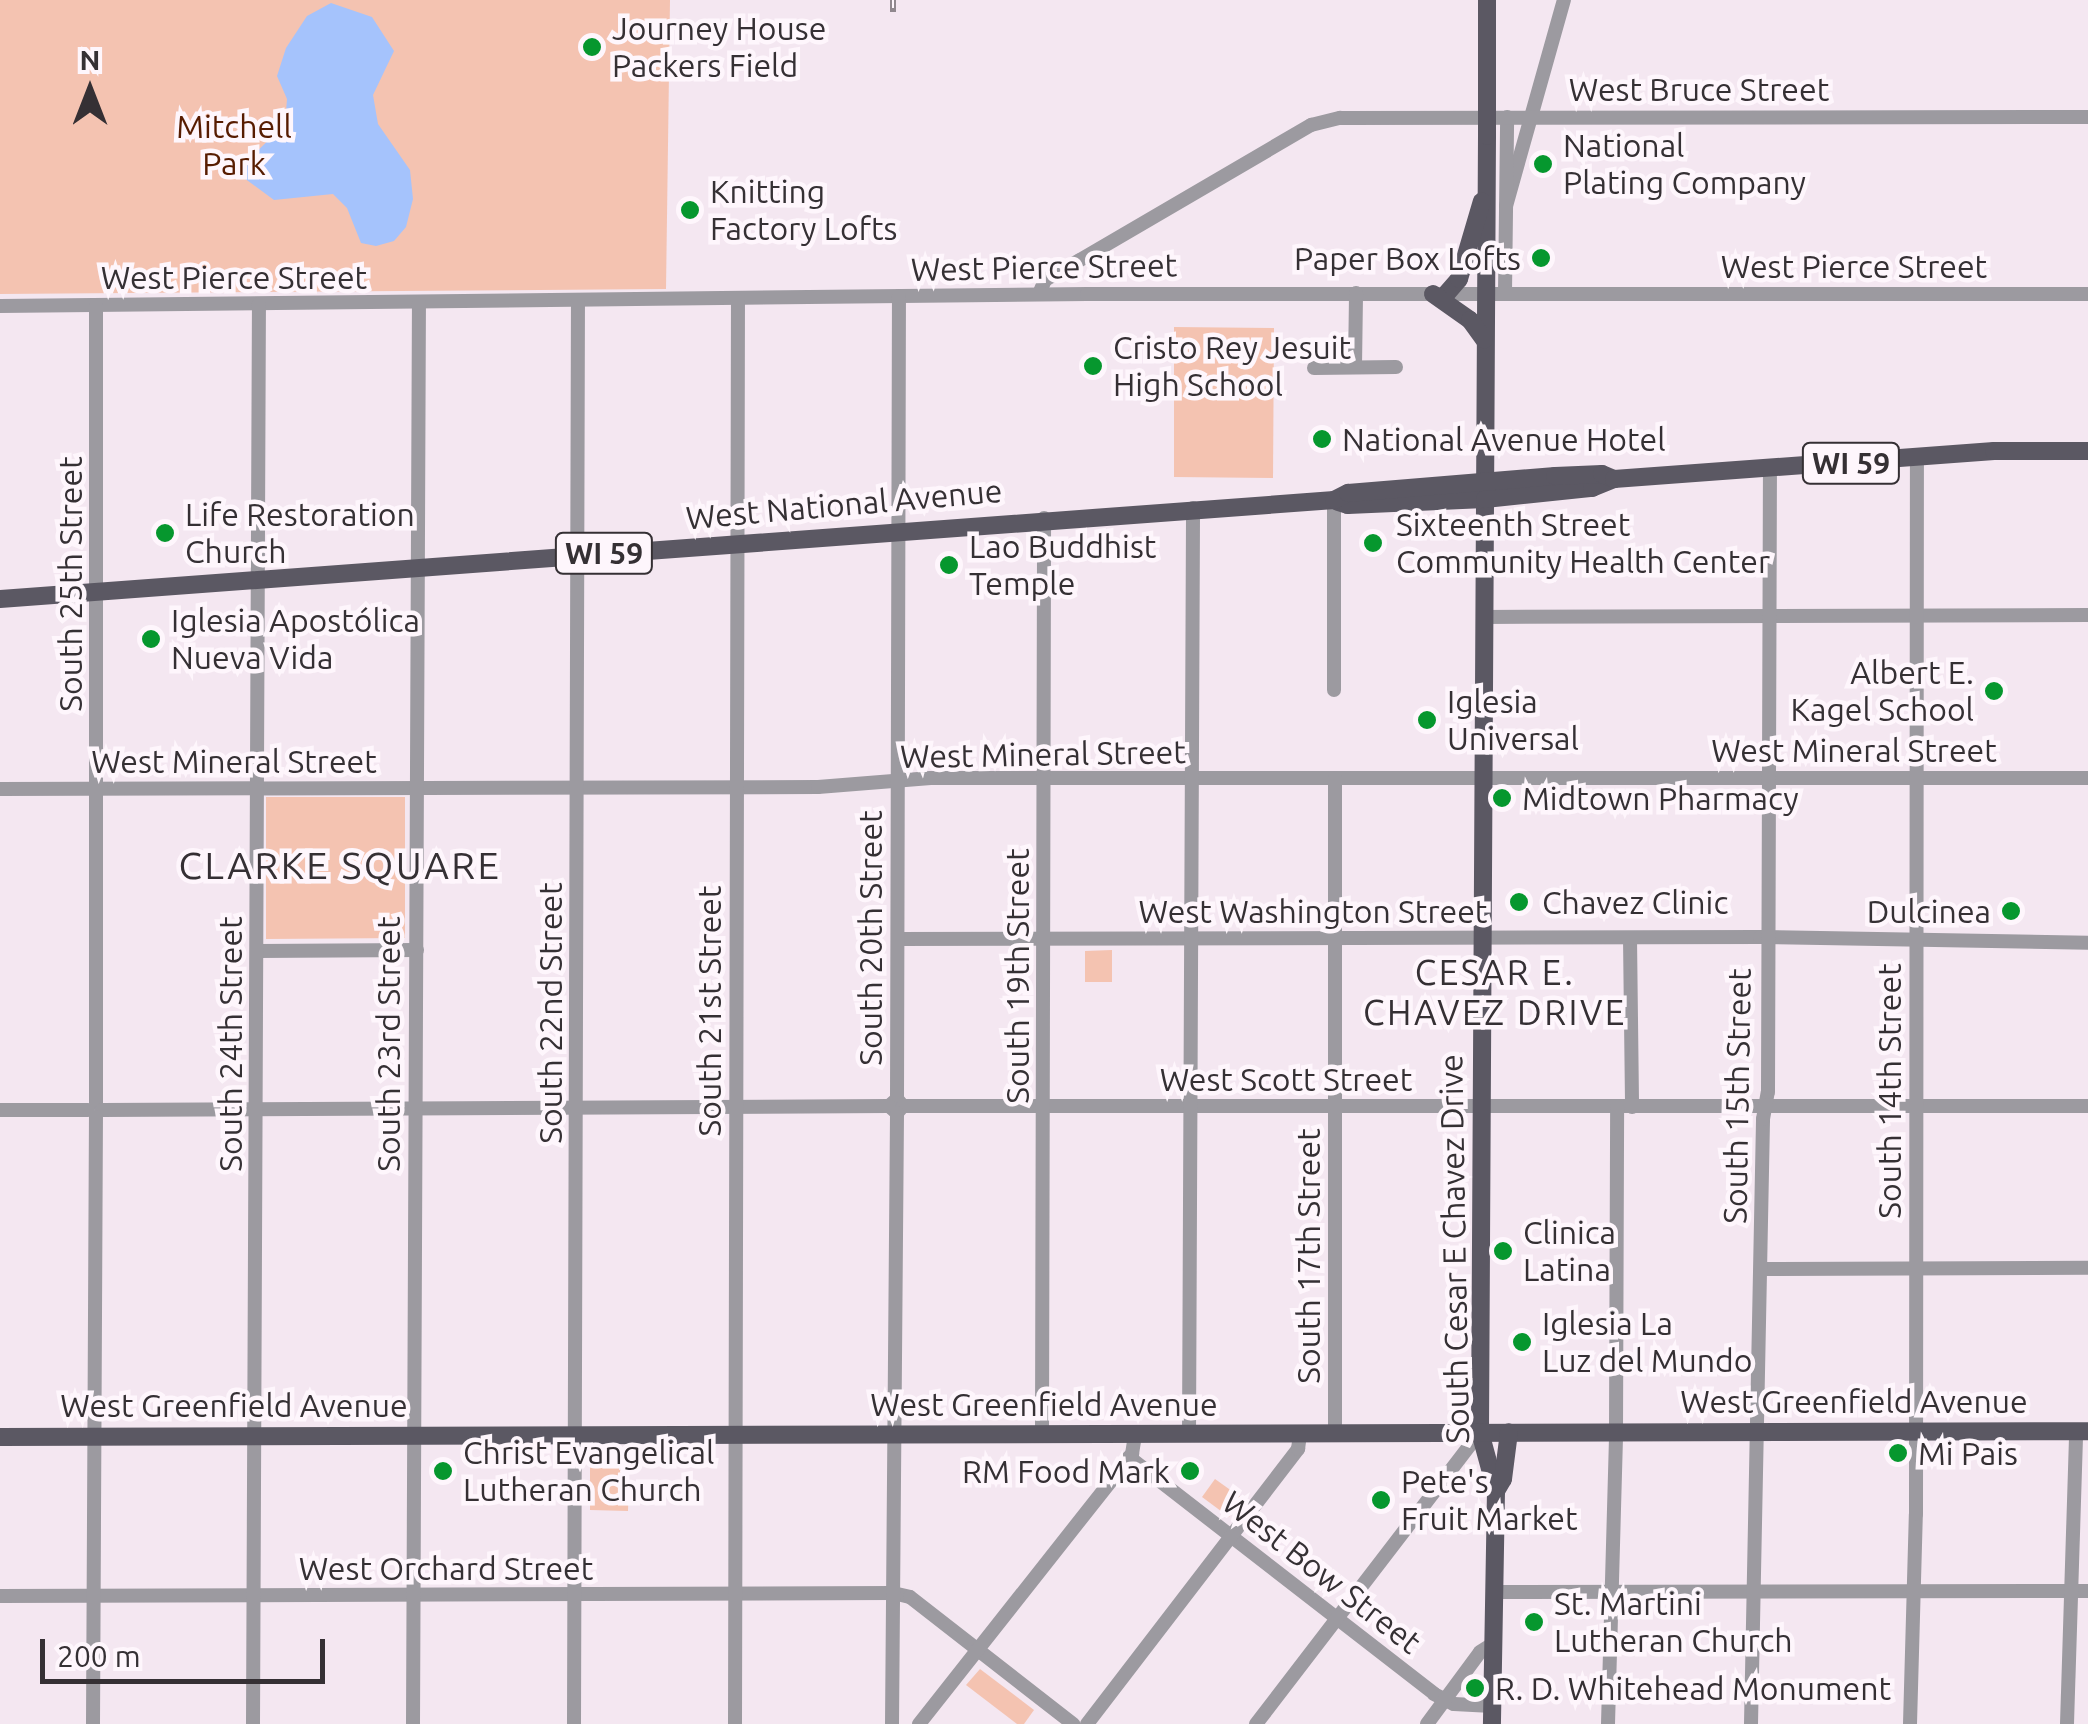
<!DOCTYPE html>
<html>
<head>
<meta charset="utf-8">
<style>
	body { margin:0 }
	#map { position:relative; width:2088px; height:1724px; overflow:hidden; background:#f4e7f1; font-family:Ubuntu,sans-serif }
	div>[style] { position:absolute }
	.green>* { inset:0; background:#f4c3b1 }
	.water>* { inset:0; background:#a5c3fc }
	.minor>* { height:14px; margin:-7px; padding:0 7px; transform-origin:7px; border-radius:7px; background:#9c9aa0 }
	.major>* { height:18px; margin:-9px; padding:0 9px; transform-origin:9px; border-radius:9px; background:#5b5863 }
	.rail>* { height:6px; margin-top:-3px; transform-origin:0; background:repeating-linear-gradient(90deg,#fef6fc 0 8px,#90888e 0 16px); box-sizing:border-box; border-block:2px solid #90888e }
	.major-bridge>* { height:18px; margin:-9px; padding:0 9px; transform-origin:9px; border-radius:9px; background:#5b5863 }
	.dots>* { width:28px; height:28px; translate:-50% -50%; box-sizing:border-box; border:5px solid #fef6fc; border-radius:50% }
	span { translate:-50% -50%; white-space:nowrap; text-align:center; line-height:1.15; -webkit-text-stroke:9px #fef6fc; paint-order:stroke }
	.shield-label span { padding:2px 8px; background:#fef6fc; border:2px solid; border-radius:8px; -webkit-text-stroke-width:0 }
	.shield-label { font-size:30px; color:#353034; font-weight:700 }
	.poi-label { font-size:32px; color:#353034 }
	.left { translate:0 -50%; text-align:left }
	.right { translate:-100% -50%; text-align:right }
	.street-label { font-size:32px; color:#353034 }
	.park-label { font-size:32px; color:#571c01 }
	.neighbourhood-label { font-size:35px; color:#353034; letter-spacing:2.5px }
	.quarter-label { font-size:38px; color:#353034; letter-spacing:2.5px }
	.north { position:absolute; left:40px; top:40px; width:100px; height:100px; -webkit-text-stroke:8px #fef6fc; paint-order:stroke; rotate:0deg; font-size:28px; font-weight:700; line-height:40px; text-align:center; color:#353034 }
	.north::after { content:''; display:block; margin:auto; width:35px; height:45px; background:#353034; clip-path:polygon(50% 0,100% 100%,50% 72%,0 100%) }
	.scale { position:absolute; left:40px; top:1639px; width:285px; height:45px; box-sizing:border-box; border:5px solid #353034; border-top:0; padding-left:12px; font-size:30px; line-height:35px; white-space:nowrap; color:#353034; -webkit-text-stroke:8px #fef6fc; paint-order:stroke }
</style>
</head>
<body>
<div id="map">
	<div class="green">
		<div style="clip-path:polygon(0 0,670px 0,666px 289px,0 294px)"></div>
		<div style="clip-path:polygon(1174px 327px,1274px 328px,1273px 478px,1174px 477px)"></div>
		<div style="clip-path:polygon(266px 797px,405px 797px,405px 938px,266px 939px)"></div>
		<div style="clip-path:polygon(1112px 950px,1112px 982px,1085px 982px,1085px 951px)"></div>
		<div style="clip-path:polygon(590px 1450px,619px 1450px,619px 1470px,627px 1470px,629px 1479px,628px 1511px,590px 1510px)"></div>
		<div style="clip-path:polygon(1215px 1479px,1243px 1499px,1229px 1517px,1202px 1497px)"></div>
		<div style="clip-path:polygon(980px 1669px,1034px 1710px,1024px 1724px,1017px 1724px,966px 1685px)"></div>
	</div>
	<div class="water">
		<div style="clip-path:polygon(331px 3px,372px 17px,394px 51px,373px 95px,378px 124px,410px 170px,413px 199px,406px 227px,394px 241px,376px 246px,361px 243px,347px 208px,333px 194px,274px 200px,244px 178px,249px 159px,285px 124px,287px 99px,277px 76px,286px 48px,307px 16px)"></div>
	</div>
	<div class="minor">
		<div style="left:1506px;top:206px;width:214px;rotate:-74.3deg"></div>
		<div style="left:1505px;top:293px;width:176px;rotate:-89.3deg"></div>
		<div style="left:1039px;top:294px;width:15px;rotate:-67deg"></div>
		<div style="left:1045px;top:280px;width:40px;rotate:-29.7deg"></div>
		<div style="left:1080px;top:260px;width:268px;rotate:-30.3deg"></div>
		<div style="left:1311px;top:125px;width:30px;rotate:-14deg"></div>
		<div style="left:1340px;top:118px;width:748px;rotate:-0.08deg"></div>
		<div style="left:0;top:306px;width:1087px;rotate:-0.63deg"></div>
		<div style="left:1087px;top:294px;width:1001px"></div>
		<div style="left:1355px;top:367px;width:74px;rotate:-89.2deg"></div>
		<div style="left:1314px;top:368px;width:82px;rotate:-0.7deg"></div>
		<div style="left:1334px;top:500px;width:190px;rotate:90deg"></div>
		<div style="left:1483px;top:617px;width:605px;rotate:-0.19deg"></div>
		<div style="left:0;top:789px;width:818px;rotate:-0.14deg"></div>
		<div style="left:818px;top:787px;width:113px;rotate:-4.6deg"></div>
		<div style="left:931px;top:778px;width:1157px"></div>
		<div style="left:1630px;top:938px;width:169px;rotate:89.3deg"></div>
		<div style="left:898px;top:939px;width:862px;rotate:-0.13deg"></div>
		<div style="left:1760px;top:937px;width:328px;rotate:1deg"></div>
		<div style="left:258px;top:951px;width:159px;rotate:-0.4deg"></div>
		<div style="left:897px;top:1099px;width:11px;rotate:139deg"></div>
		<div style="left:889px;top:1106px;width:11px;rotate:41deg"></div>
		<div style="left:897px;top:1113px;width:9px;rotate:-49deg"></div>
		<div style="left:903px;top:1106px;width:9px;rotate:-131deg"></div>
		<div style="left:897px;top:1099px;width:803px;rotate:-89.86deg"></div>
		<div style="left:96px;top:1103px;width:797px;rotate:-90deg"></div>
		<div style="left:903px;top:1106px;width:1185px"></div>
		<div style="left:0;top:1110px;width:88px"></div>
		<div style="left:102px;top:1110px;width:787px;rotate:-0.29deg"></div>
		<div style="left:1761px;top:1269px;width:327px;rotate:-0.2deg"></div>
		<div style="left:1042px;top:1433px;width:915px;rotate:-89.87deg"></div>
		<div style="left:1189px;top:1434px;width:926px;rotate:-89.75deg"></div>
		<div style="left:1335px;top:1434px;width:656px;rotate:-90deg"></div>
		<div style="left:1129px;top:1457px;width:386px;rotate:37.8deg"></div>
		<div style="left:1434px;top:1694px;width:22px;rotate:27deg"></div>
		<div style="left:1454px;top:1704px;width:38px;rotate:3deg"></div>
		<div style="left:1494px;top:1592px;width:594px;rotate:-0.1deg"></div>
		<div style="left:0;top:1596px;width:893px;rotate:-0.19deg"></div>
		<div style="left:893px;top:1593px;width:17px;rotate:13deg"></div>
		<div style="left:910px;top:1597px;width:207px;rotate:37.9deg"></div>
		<div style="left:93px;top:1724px;width:607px;rotate:-89.72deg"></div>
		<div style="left:253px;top:1724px;width:1420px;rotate:-89.76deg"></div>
		<div style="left:413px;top:1724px;width:1421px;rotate:-89.76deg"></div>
		<div style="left:574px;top:1724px;width:1423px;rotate:-89.84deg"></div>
		<div style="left:735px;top:1724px;width:1426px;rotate:-89.88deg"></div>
		<div style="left:892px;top:1724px;width:611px;rotate:-89.53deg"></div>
		<div style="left:919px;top:1724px;width:344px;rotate:-51.7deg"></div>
		<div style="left:1132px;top:1454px;width:20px;rotate:-81deg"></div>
		<div style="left:1087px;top:1724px;width:347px;rotate:-52.5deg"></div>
		<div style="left:1298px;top:1449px;width:15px;rotate:-82deg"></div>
		<div style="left:1256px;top:1724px;width:368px;rotate:-52.5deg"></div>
		<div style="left:1427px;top:1724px;width:89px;rotate:-53.6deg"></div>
		<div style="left:1480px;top:1652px;width:15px;rotate:-32deg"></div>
		<div style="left:1608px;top:1724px;width:293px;rotate:-88.4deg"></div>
		<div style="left:1616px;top:1431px;width:324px;rotate:-89.8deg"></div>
		<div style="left:1751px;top:1724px;width:605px;rotate:-88.86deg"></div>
		<div style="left:1763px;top:1119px;width:27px;rotate:-80deg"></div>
		<div style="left:1768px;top:1092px;width:623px;rotate:-89.82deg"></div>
		<div style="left:1910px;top:1724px;width:210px;rotate:-88.4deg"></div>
		<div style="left:1916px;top:1514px;width:1057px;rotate:-89.95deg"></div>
		<div style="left:2067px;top:1724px;width:293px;rotate:-88.2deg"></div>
	</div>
	<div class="major">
		<div style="left:1487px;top:136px;width:1296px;rotate:90.31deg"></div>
		<div style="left:1480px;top:1432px;width:61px;rotate:74.8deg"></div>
		<div style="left:1496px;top:1491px;width:233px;rotate:91deg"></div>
		<div style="left:1447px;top:293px;width:18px;rotate:-49deg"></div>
		<div style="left:1459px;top:279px;width:81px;rotate:-73.6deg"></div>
		<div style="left:1433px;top:294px;width:45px;rotate:35.1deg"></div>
		<div style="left:1470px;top:320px;width:24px;rotate:54deg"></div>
		<div style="left:1338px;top:502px;width:10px;rotate:17deg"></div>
		<div style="left:1348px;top:505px;width:137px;rotate:-2.5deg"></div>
		<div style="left:1485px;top:499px;width:108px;rotate:-5.9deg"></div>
		<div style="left:1592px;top:488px;width:24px;rotate:-22deg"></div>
		<div style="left:0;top:599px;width:1338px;rotate:-4.24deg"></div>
		<div style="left:1334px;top:500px;width:16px;rotate:-27deg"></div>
		<div style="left:1348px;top:493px;width:208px;rotate:-4.7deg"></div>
		<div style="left:1555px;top:476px;width:47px;rotate:-2.4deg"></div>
		<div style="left:1602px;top:474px;width:13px;rotate:23deg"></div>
		<div style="left:1614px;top:479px;width:381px;rotate:-4.2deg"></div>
		<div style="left:1994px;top:451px;width:94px"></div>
		<div style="left:0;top:1437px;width:2088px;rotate:-0.16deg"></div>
		<div style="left:1496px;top:1491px;width:14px;rotate:-60deg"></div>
		<div style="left:1503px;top:1479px;width:47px;rotate:-82.7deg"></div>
	</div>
	<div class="rail">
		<div style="left:893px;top:0;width:12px;rotate:90deg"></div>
	</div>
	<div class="major-bridge">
		<div style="left:1487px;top:136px;width:136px;rotate:-90deg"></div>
	</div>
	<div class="dots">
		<div style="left:592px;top:47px;background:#06972e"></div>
		<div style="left:1543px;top:164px;background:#06972e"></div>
		<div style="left:690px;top:210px;background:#06972e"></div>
		<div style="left:1541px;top:258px;background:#06972e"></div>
		<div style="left:1093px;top:366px;background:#06972e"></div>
		<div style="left:1322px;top:439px;background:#06972e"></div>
		<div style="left:165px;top:533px;background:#06972e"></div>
		<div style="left:1373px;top:543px;background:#06972e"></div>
		<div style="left:949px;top:565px;background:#06972e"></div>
		<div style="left:151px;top:639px;background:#06972e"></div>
		<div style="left:1994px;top:691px;background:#06972e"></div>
		<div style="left:1427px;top:720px;background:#06972e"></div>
		<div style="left:1502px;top:798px;background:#06972e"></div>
		<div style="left:1519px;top:902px;background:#06972e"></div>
		<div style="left:2011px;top:911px;background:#06972e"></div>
		<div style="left:1503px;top:1251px;background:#06972e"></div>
		<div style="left:1522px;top:1342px;background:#06972e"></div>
		<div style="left:1898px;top:1453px;background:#06972e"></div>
		<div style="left:443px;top:1471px;background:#06972e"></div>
		<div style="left:1190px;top:1471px;background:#06972e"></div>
		<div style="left:1381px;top:1500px;background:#06972e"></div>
		<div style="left:1534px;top:1622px;background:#06972e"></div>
		<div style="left:1475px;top:1688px;background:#06972e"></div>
	</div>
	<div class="shield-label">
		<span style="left:1851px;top:463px">WI 59</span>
		<span style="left:604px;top:553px">WI 59</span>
	</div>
	<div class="poi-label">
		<span class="left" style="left:612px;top:47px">Journey House<br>Packers Field</span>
		<span class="left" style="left:1563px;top:164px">National<br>Plating Company</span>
		<span class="left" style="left:710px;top:210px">Knitting<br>Factory Lofts</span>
		<span class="right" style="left:1521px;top:258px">Paper Box Lofts</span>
		<span class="left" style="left:1113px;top:366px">Cristo Rey Jesuit<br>High School</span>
		<span class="left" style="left:1342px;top:439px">National Avenue Hotel</span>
		<span class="left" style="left:185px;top:533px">Life Restoration<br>Church</span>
		<span class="left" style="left:1396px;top:543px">Sixteenth Street<br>Community Health Center</span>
		<span class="left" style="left:969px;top:565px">Lao Buddhist<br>Temple</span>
		<span class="left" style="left:171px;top:639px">Iglesia Apostólica<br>Nueva Vida</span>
		<span class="right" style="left:1974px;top:691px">Albert E.<br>Kagel School</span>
		<span class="left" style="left:1447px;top:720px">Iglesia<br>Universal</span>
		<span class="left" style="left:1522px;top:798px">Midtown Pharmacy</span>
		<span class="left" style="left:1542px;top:902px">Chavez Clinic</span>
		<span class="right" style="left:1991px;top:911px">Dulcinea</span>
		<span class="left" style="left:1523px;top:1251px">Clinica<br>Latina</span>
		<span class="left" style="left:1542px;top:1342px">Iglesia La<br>Luz del Mundo</span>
		<span class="left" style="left:463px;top:1471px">Christ Evangelical<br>Lutheran Church</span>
		<span class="left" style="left:1918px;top:1453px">Mi Pais</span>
		<span class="right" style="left:1170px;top:1471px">RM Food Mark</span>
		<span class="left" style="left:1401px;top:1500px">Pete's<br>Fruit Market</span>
		<span class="left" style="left:1554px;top:1622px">St. Martini<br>Lutheran Church</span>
		<span class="left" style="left:1495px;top:1688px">R. D. Whitehead Monument</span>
	</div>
	<div class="street-label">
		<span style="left:1699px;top:89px">West Bruce Street</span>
		<span style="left:1854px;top:266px">West Pierce Street</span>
		<span style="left:1044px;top:267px;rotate:-1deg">West Pierce Street</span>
		<span style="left:234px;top:277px">West Pierce Street</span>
		<span style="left:844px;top:504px;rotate:-5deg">West National Avenue</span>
		<span style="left:70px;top:584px;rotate:-90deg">South 25th Street</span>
		<span style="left:1854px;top:750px">West Mineral Street</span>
		<span style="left:1043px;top:754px;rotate:-1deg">West Mineral Street</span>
		<span style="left:234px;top:761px">West Mineral Street</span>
		<span style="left:1313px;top:911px">West Washington Street</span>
		<span style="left:870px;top:938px;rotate:-90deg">South 20th Street</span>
		<span style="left:1017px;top:976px;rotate:-90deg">South 19th Street</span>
		<span style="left:709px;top:1011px;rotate:-90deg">South 21st Street</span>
		<span style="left:550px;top:1013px;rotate:-90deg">South 22nd Street</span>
		<span style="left:230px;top:1044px;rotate:-90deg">South 24th Street</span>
		<span style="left:388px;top:1044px;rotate:-90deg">South 23rd Street</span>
		<span style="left:1286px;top:1079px">West Scott Street</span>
		<span style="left:1889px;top:1091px;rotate:-90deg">South 14th Street</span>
		<span style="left:1737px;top:1096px;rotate:-89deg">South 15th Street</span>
		<span style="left:1454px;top:1249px;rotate:-91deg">South Cesar E Chavez Drive</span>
		<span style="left:1308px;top:1256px;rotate:-90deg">South 17th Street</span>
		<span style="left:1854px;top:1401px">West Greenfield Avenue</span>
		<span style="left:1044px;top:1404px">West Greenfield Avenue</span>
		<span style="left:234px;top:1405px">West Greenfield Avenue</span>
		<span style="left:446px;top:1568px">West Orchard Street</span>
		<span style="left:1322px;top:1572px;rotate:38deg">West Bow Street</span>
	</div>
	<div class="park-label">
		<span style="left:234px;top:145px">Mitchell<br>Park</span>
	</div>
	<div class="neighbourhood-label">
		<span style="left:1495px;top:992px">CESAR E.<br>CHAVEZ DRIVE</span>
	</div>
	<div class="quarter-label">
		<span style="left:340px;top:866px">CLARKE SQUARE</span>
	</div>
	<div class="north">N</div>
	<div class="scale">200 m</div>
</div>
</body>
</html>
